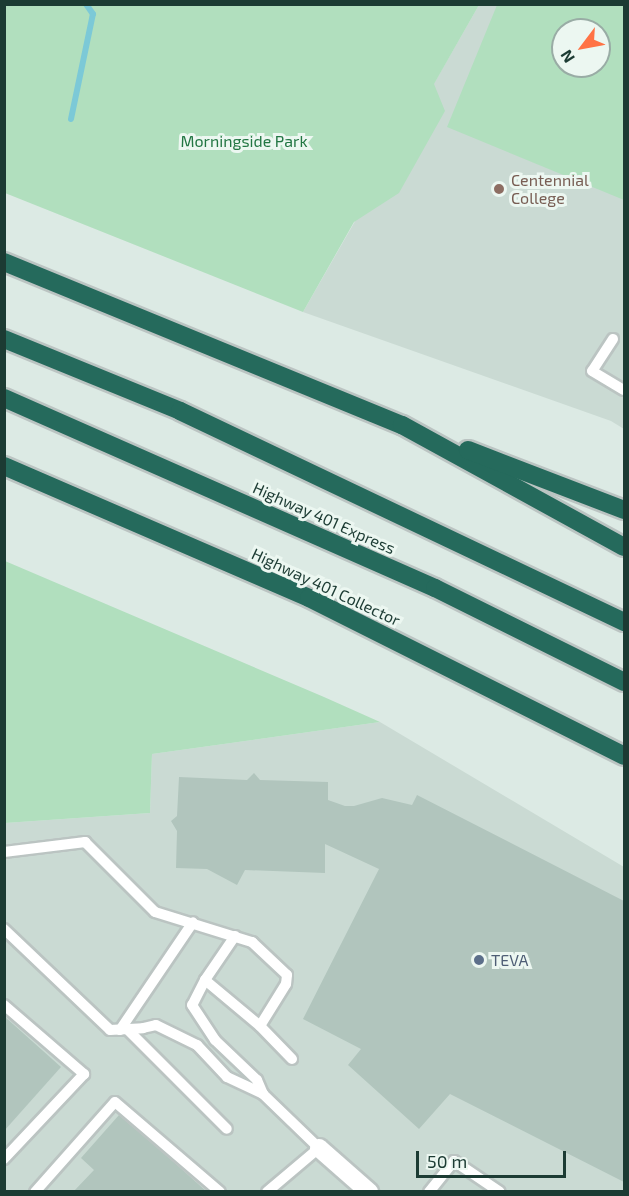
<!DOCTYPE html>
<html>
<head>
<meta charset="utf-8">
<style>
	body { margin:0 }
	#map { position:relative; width:629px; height:1196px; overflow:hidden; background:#dceae4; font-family:"Exo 2",sans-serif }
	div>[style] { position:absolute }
	.built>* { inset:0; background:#cadad3 }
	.green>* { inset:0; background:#b1dfbe }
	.stream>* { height:6px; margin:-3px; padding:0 3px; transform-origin:3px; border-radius:3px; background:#7cc9d7 }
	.building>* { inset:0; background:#b1c5bd }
	.roads { filter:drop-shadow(2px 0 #bbc4c2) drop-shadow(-2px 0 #bbc4c2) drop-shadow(0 2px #bbc4c2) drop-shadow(0 -2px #bbc4c2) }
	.service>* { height:10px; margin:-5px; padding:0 5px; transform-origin:5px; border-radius:5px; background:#fff }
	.minor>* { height:18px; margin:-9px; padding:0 9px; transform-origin:9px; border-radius:9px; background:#fff }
	.motorway>* { height:18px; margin:-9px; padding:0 9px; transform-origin:9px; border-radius:9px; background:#256a5c }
	.dots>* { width:16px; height:16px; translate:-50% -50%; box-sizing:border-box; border:3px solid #ecf7f1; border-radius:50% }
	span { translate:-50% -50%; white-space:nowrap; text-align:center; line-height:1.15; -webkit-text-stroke:6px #ecf7f1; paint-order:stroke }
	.park-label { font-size:16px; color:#227643 }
	.education-label { font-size:16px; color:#785e54 }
	.left { translate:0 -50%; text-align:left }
	.street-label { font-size:16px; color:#1c3b33 }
	.service-label { font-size:16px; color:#4e5e75 }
	.frame { position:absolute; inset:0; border:6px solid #1c3b33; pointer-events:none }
	.north { position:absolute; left:551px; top:18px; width:60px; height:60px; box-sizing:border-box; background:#ecf7f1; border:2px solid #99aca5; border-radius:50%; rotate:238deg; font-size:16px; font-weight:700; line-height:24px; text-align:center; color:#1c3b33 }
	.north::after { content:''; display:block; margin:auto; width:21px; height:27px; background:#ff7345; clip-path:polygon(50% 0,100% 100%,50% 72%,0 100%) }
	.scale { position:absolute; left:416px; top:1151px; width:150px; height:27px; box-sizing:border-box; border:3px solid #1c3b33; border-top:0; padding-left:8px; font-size:18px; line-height:21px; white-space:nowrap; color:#1c3b33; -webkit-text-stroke:4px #ecf7f1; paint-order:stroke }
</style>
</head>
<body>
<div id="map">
	<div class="built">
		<div style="clip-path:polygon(evenodd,479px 5px,624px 5px,624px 429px,611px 421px,303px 312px,479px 5px,563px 30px,599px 30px,599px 66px,563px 66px,563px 30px)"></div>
		<div style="clip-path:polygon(380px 722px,624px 867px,624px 1191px,5px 1192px,5px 823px,150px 813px,152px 754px)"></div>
	</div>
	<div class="green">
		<div style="clip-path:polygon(4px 5px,5px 4px,479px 5px,434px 84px,445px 111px,399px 193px,354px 222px,303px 312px,5px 193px)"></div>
		<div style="clip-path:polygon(evenodd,497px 5px,624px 5px,624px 200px,447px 127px,497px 5px,563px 30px,599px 30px,599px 66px,563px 66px,563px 30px)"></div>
		<div style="clip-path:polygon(5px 561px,324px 697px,380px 722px,152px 754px,150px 813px,5px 823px)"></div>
	</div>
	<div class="stream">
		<div style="left:71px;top:119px;width:107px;rotate:-78.2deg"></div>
		<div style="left:93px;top:14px;width:12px;rotate:-125deg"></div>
	</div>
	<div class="building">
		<div style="clip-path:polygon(254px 773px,260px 780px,328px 782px,328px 800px,345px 806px,354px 806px,382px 798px,412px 805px,417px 795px,624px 901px,624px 1182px,450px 1094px,419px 1129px,348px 1065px,361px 1049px,303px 1019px,379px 869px,325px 844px,325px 873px,245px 870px,237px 885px,207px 869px,176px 868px,177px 831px,171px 821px,177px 816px,179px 777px,247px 780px)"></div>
		<div style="clip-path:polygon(4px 1016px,61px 1067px,4px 1131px)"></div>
		<div style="clip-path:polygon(119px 1115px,166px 1155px,206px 1191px,74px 1191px,94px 1170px,81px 1158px)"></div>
	</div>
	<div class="roads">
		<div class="service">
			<div style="left:613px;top:339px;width:38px;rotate:123deg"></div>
			<div style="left:592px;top:371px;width:37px;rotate:31deg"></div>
			<div style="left:4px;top:852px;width:82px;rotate:-7deg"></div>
			<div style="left:85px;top:842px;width:99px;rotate:45deg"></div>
			<div style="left:155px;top:912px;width:102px;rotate:17.2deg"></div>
			<div style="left:252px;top:942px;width:48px;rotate:43.3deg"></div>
			<div style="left:287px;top:975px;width:9px;rotate:96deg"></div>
			<div style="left:286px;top:984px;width:49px;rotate:121.8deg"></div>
			<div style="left:260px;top:1026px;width:46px;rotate:45.9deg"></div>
			<div style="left:4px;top:929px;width:146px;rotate:43.6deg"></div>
			<div style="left:110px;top:1030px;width:33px;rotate:-3deg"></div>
			<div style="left:143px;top:1028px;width:13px;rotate:-13deg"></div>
			<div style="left:156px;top:1025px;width:46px;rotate:26deg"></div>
			<div style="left:197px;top:1045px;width:44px;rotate:46.8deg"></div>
			<div style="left:227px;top:1077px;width:40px;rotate:25deg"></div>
			<div style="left:263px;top:1094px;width:78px;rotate:44deg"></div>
			<div style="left:319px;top:1148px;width:68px;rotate:139.8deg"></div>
			<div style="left:235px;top:936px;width:53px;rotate:124.3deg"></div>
			<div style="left:205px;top:980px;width:28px;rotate:117deg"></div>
			<div style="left:192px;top:1005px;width:42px;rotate:56.7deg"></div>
			<div style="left:215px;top:1040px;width:58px;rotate:43.6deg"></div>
			<div style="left:257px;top:1080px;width:15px;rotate:67deg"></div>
			<div style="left:205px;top:980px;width:72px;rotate:39.9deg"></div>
			<div style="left:4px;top:1005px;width:106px;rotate:40.8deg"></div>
			<div style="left:84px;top:1074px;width:117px;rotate:133.3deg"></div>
			<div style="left:127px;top:1029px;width:141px;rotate:45deg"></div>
			<div style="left:120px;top:1030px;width:130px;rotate:-55.9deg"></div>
			<div style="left:35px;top:1192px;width:120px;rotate:-48.4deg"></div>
			<div style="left:115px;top:1102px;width:138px;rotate:40.6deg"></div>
			<div style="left:429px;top:1192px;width:40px;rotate:-51deg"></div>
			<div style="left:454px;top:1161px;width:55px;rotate:34deg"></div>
		</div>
		<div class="minor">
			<div style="left:319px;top:1148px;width:67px;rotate:41.3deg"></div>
		</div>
		<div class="motorway">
			<div style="left:4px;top:262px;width:430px;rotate:22.3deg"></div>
			<div style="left:402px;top:425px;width:253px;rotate:28.8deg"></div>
			<div style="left:4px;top:339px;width:190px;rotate:22.2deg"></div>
			<div style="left:180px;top:411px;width:492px;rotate:25.4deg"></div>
			<div style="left:4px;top:398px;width:471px;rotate:23.8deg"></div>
			<div style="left:435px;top:588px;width:211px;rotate:26.4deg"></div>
			<div style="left:468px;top:450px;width:167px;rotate:21deg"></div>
			<div style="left:4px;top:466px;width:332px;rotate:23.4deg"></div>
			<div style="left:309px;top:598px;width:352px;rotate:26.6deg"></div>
		</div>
	</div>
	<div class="dots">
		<div style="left:499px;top:189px;background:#8d6e63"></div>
		<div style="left:479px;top:960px;background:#5c6f8a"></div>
	</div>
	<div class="park-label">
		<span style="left:244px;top:141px">Morningside Park</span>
	</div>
	<div class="education-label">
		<span class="left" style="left:511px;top:189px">Centennial<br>College</span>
	</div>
	<div class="street-label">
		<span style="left:324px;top:518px;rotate:24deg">Highway 401 Express</span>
		<span style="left:326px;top:587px;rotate:25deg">Highway 401 Collector</span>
	</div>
	<div class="service-label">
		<span class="left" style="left:491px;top:960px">TEVA</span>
	</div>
	<div class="frame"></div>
	<div class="north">N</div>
	<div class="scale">50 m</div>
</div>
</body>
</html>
